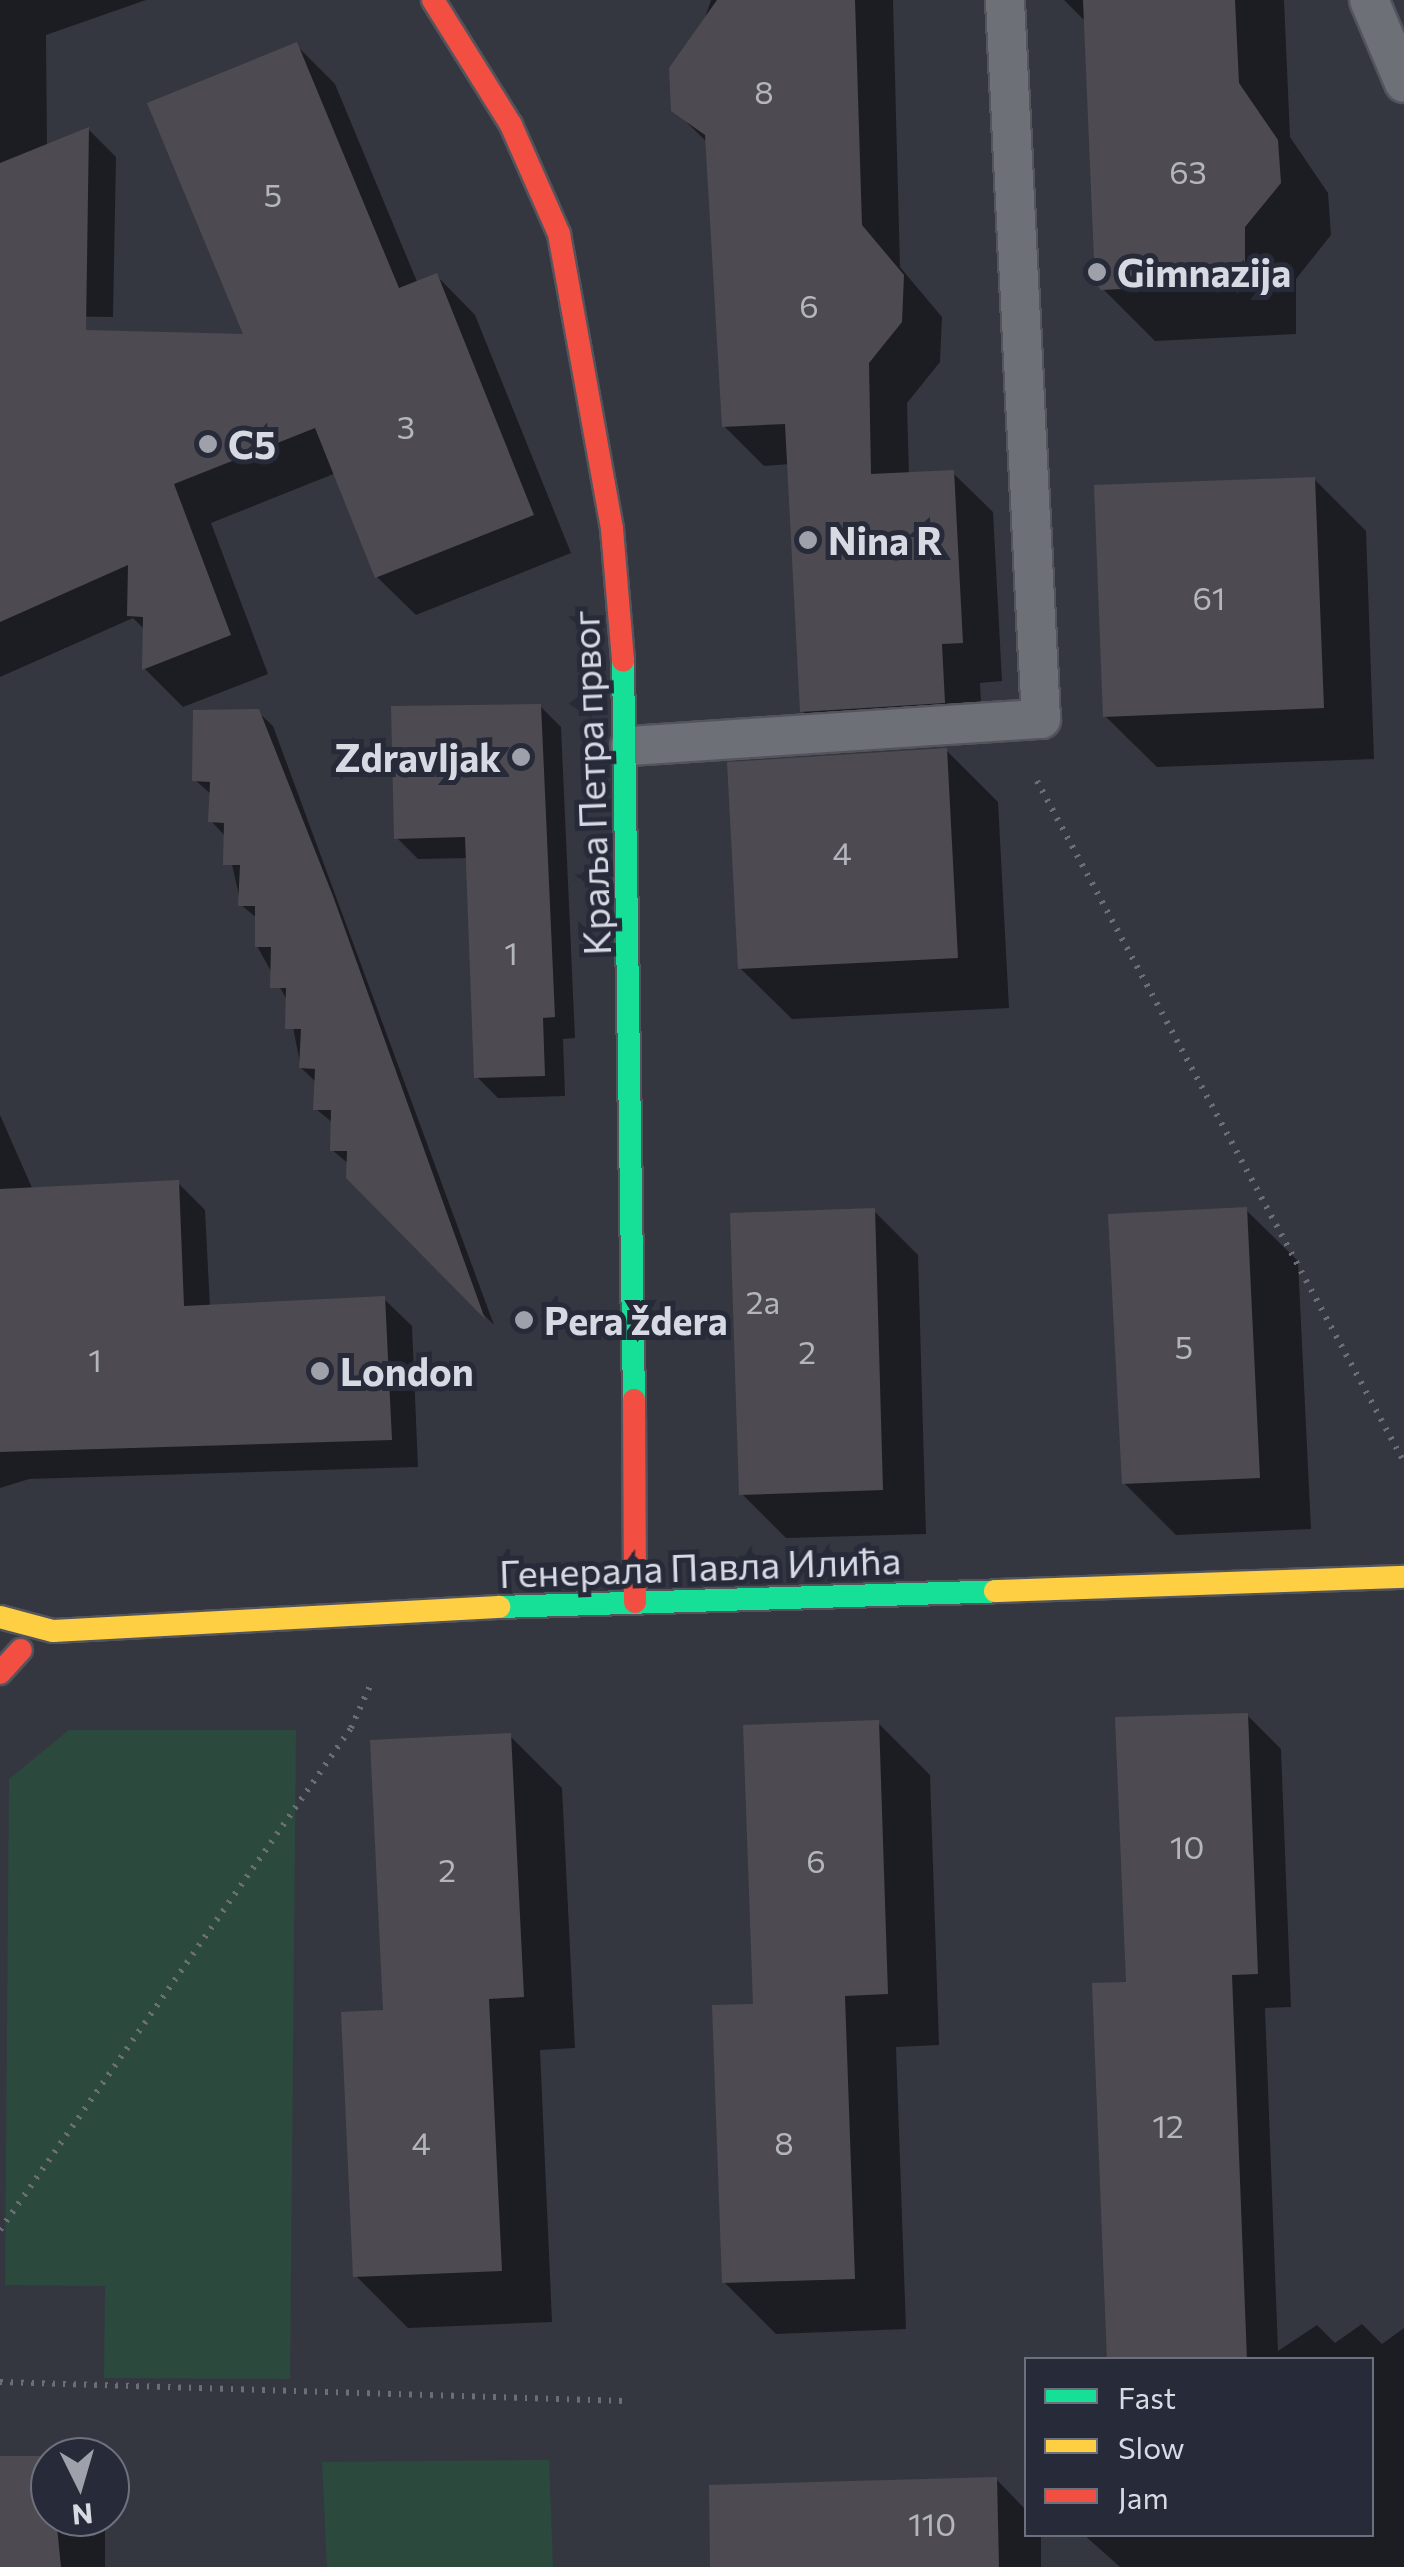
<!DOCTYPE html>
<html>
<head>
<meta charset="utf-8">
<style>
	body { margin:0 }
	#map { position:relative; width:1404px; height:2567px; overflow:hidden; background:#353740; font-family:Commissioner,sans-serif }
	div>[style] { position:absolute }
	.green>* { inset:0; background:#2c493e }
	.shadow>* { inset:0; background:#0007 }
	.building>* { inset:0; background:#4d4b51 }
	.path>* { height:6px; margin-top:-3px; transform-origin:0; background:repeating-linear-gradient(90deg,#6c6e75 0 2.5px,transparent 0 10.5px) }
	.roads { filter:drop-shadow(2px 0 #53545c) drop-shadow(-2px 0 #53545c) drop-shadow(0 2px #53545c) drop-shadow(0 -2px #53545c) }
	.lane>* { height:38px; margin:-19px; padding:0 19px; transform-origin:19px; border-radius:19px; background:#6e7077 }
	.fast>* { height:22px; margin:-11px; padding:0 11px; transform-origin:11px; border-radius:11px; background:#16e098 }
	.slow>* { height:22px; margin:-11px; padding:0 11px; transform-origin:11px; border-radius:11px; background:#ffcf43 }
	.jam>* { height:22px; margin:-11px; padding:0 11px; transform-origin:11px; border-radius:11px; background:#f24e42 }
	.dots>* { width:28px; height:28px; translate:-50% -50%; box-sizing:border-box; border:5px solid #272a39; border-radius:50% }
	span { translate:-50% -50%; white-space:nowrap; text-align:center; line-height:1.15; -webkit-text-stroke:10px #272a39; paint-order:stroke }
	.number-label { font-size:32px; color:#b4b6be }
	.number-label span { -webkit-text-stroke-width:0 }
	.poi-label { font-size:38px; color:#d7d9e3; font-weight:700 }
	.left { translate:0 -50%; text-align:left }
	.right { translate:-100% -50%; text-align:right }
	.street-label { font-size:38px; color:#d7d9e3 }
	.legend { position:absolute; left:1024px; top:2357px; width:350px; height:180px; box-sizing:border-box; background:#272a39; border:2px solid #6d707d; margin:0; padding:12px 18px; list-style:none; font-size:30px; color:#d7d9e3 }
	.legend li { display:flex; align-items:center; gap:20px; height:50px }
	.legend b { width:50px; border:2px solid #6d707d }
	.north { position:absolute; left:30px; top:2437px; width:100px; height:100px; box-sizing:border-box; background:#272a39; border:2px solid #6d707d; border-radius:50%; rotate:175deg; font-size:28px; font-weight:700; line-height:40px; text-align:center; color:#d7d9e3 }
	.north::after { content:''; display:block; margin:auto; width:35px; height:45px; background:#9ea0aa; clip-path:polygon(50% 0,100% 100%,50% 72%,0 100%) }
</style>
</head>
<body>
<div id="map">
	<div class="green">
		<div style="clip-path:polygon(69px 1730px,296px 1730px,290px 2379px,104px 2378px,105px 2286px,5px 2285px,9px 1779px)"></div>
		<div style="clip-path:polygon(549px 2460px,553px 2567px,327px 2567px,322px 2462px)"></div>
	</div>
	<div class="shadow">
		<div style="clip-path:polygon(0 0,146px 0,46px 35px,47px 147px,89px 130px,116px 157px,113px 317px,36px 316px,0 255px,0 166px,8px 163px,0 163px)"></div>
		<div style="clip-path:polygon(711px 0,893px 0,900px 267px,942px 317px,940px 362px,907px 403px,909px 475px,953px 473px,993px 512px,1002px 681px,980px 683px,983px 741px,842px 751px,802px 711px,790px 464px,764px 466px,724px 426px,708px 143px,674px 110px)"></div>
		<div style="clip-path:polygon(1064px 0,1284px 0,1290px 137px,1328px 193px,1331px 235px,1296px 279px,1296px 334px,1155px 341px,1103px 289px,1087px 23px)"></div>
		<div style="clip-path:polygon(296px 45px,335px 84px,418px 284px,437px 276px,475px 315px,571px 553px,416px 615px,377px 577px,336px 473px,211px 523px,268px 674px,183px 707px,145px 669px,146px 631px,133px 618px,0 677px,0 471px,247px 337px)"></div>
		<div style="clip-path:polygon(1314px 479px,1366px 531px,1374px 759px,1157px 767px,1105px 716px)"></div>
		<div style="clip-path:polygon(540px 706px,561px 727px,575px 1038px,563px 1039px,565px 1096px,498px 1098px,477px 1077px,469px 858px,418px 859px,397px 838px)"></div>
		<div style="clip-path:polygon(258px 712px,273px 726px,494px 1325px,348px 1177px,349px 1164px,332px 1150px,333px 1123px,316px 1109px,317px 1083px,301px 1068px,288px 1002px,257px 946px,258px 919px,241px 905px,226px 837px,211px 821px,212px 795px,195px 780px)"></div>
		<div style="clip-path:polygon(946px 750px,998px 802px,1009px 1008px,792px 1019px,740px 968px)"></div>
		<div style="clip-path:polygon(0 1115px,33px 1190px,178px 1183px,205px 1210px,210px 1307px,384px 1299px,412px 1326px,418px 1467px,29px 1479px,0 1488px)"></div>
		<div style="clip-path:polygon(1246px 1210px,1298px 1261px,1311px 1529px,1176px 1535px,1124px 1483px)"></div>
		<div style="clip-path:polygon(874px 1211px,918px 1255px,926px 1534px,786px 1538px,742px 1494px)"></div>
		<div style="clip-path:polygon(1247px 1715px,1281px 1749px,1291px 2007px,1265px 2008px,1278px 2351px,1317px 2325px,1335px 2343px,1362px 2324px,1382px 2344px,1404px 2328px,1404px 2567px,1120px 2567px,1083px 2534px,1372px 2534px,1372px 2360px,1111px 2360px,1128px 1984px)"></div>
		<div style="clip-path:polygon(878px 1723px,930px 1775px,939px 2045px,896px 2047px,906px 2329px,776px 2334px,724px 2282px,756px 2007px)"></div>
		<div style="clip-path:polygon(510px 1736px,562px 1788px,575px 2048px,540px 2050px,552px 2322px,408px 2328px,356px 2276px,386px 2013px)"></div>
		<div style="clip-path:polygon(0 2458px,50px 2517px,105px 2517px,105px 2567px,0 2567px)"></div>
		<div style="clip-path:polygon(996px 2479px,1026px 2510px,1026px 2534px,1041px 2534px,1041px 2567px,714px 2567px)"></div>
	</div>
	<div class="building">
		<div style="clip-path:polygon(717px 0,855px 0,862px 225px,904px 275px,902px 322px,869px 363px,871px 474px,954px 470px,963px 643px,942px 644px,945px 703px,800px 712px,785px 424px,722px 427px,705px 135px,671px 111px,669px 68px)"></div>
		<div style="clip-path:polygon(1083px 0,1235px 0,1239px 83px,1278px 140px,1281px 183px,1245px 227px,1245px 283px,1101px 290px,1095px 283px)"></div>
		<div style="clip-path:polygon(297px 42px,399px 288px,437px 273px,534px 515px,375px 578px,315px 428px,174px 484px,231px 635px,142px 670px,143px 617px,127px 616px,128px 565px,0 622px,0 163px,89px 127px,86px 330px,243px 334px,147px 103px)"></div>
		<div style="clip-path:polygon(1315px 477px,1324px 708px,1103px 717px,1094px 485px)"></div>
		<div style="clip-path:polygon(541px 704px,555px 1017px,543px 1018px,545px 1076px,474px 1078px,465px 837px,394px 839px,391px 706px)"></div>
		<div style="clip-path:polygon(259px 709px,333px 896px,485px 1319px,346px 1178px,347px 1151px,330px 1151px,331px 1110px,313px 1110px,315px 1069px,299px 1068px,301px 1029px,285px 1029px,286px 988px,270px 988px,271px 947px,255px 947px,255px 906px,238px 906px,240px 865px,223px 865px,224px 823px,208px 822px,210px 782px,192px 781px,193px 710px)"></div>
		<div style="clip-path:polygon(947px 748px,958px 958px,738px 969px,727px 762px)"></div>
		<div style="clip-path:polygon(179px 1180px,184px 1306px,385px 1296px,392px 1440px,0 1452px,0 1189px)"></div>
		<div style="clip-path:polygon(1247px 1207px,1260px 1478px,1122px 1484px,1108px 1214px)"></div>
		<div style="clip-path:polygon(875px 1208px,883px 1490px,739px 1495px,730px 1213px)"></div>
		<div style="clip-path:polygon(1248px 1713px,1258px 1974px,1232px 1975px,1247px 2360px,1107px 2360px,1092px 1983px,1126px 1982px,1115px 1717px)"></div>
		<div style="clip-path:polygon(879px 1720px,888px 1994px,845px 1996px,855px 2279px,722px 2283px,712px 2005px,753px 2004px,743px 1725px)"></div>
		<div style="clip-path:polygon(511px 1733px,524px 1997px,489px 1999px,502px 2271px,353px 2277px,341px 2012px,383px 2010px,370px 1740px)"></div>
		<div style="clip-path:polygon(0 2456px,62px 2456px,50px 2457px,61px 2567px,0 2567px)"></div>
		<div style="clip-path:polygon(997px 2477px,999px 2567px,710px 2567px,709px 2485px)"></div>
	</div>
	<div class="path">
		<div style="left:1037px;top:781px;width:774px;rotate:61.68deg"></div>
		<div style="left:0;top:2230px;width:613px;rotate:-55.04deg"></div>
		<div style="left:351px;top:1728px;width:51px;rotate:-65.9deg"></div>
		<div style="left:0;top:2382px;width:625px;rotate:1.74deg"></div>
	</div>
	<div class="roads">
		<div class="lane">
			<div style="left:1369px;top:0;width:90px;rotate:67.1deg"></div>
			<div style="left:630px;top:746px;width:412px;rotate:-3.8deg"></div>
			<div style="left:1041px;top:719px;width:720px;rotate:-92.87deg"></div>
		</div>
		<div class="fast">
			<div style="left:623px;top:661px;width:739px;rotate:89.15deg"></div>
			<div style="left:499px;top:1607px;width:496px;rotate:-1.8deg"></div>
		</div>
		<div class="slow">
			<div style="left:995px;top:1591px;width:409px;rotate:-2deg"></div>
			<div style="left:0;top:1617px;width:55px;rotate:14.8deg"></div>
			<div style="left:53px;top:1631px;width:447px;rotate:-3.1deg"></div>
		</div>
		<div class="jam">
			<div style="left:433px;top:0;width:147px;rotate:58deg"></div>
			<div style="left:511px;top:125px;width:119px;rotate:66.2deg"></div>
			<div style="left:559px;top:234px;width:300px;rotate:79.8deg"></div>
			<div style="left:612px;top:529px;width:132px;rotate:85.2deg"></div>
			<div style="left:634px;top:1400px;width:202px;rotate:89.7deg"></div>
			<div style="left:0;top:1673px;width:31px;rotate:-48deg"></div>
		</div>
	</div>
	<div class="dots">
		<div style="left:1097px;top:272px;background:#9ea0aa"></div>
		<div style="left:208px;top:444px;background:#9ea0aa"></div>
		<div style="left:808px;top:540px;background:#9ea0aa"></div>
		<div style="left:521px;top:757px;background:#9ea0aa"></div>
		<div style="left:524px;top:1320px;background:#9ea0aa"></div>
		<div style="left:320px;top:1371px;background:#9ea0aa"></div>
	</div>
	<div class="number-label">
		<span style="left:764px;top:91px">8</span>
		<span style="left:1188px;top:171px">63</span>
		<span style="left:273px;top:194px">5</span>
		<span style="left:809px;top:305px">6</span>
		<span style="left:406px;top:426px">3</span>
		<span style="left:1209px;top:597px">61</span>
		<span style="left:842px;top:852px">4</span>
		<span style="left:511px;top:952px">1</span>
		<span style="left:763px;top:1301px">2a</span>
		<span style="left:1184px;top:1346px">5</span>
		<span style="left:807px;top:1351px">2</span>
		<span style="left:95px;top:1359px">1</span>
		<span style="left:1187px;top:1846px">10</span>
		<span style="left:816px;top:1860px">6</span>
		<span style="left:447px;top:1869px">2</span>
		<span style="left:1168px;top:2125px">12</span>
		<span style="left:421px;top:2142px">4</span>
		<span style="left:784px;top:2142px">8</span>
		<span style="left:932px;top:2523px">110</span>
	</div>
	<div class="poi-label">
		<span class="left" style="left:1117px;top:272px">Gimnazija</span>
		<span class="left" style="left:228px;top:444px">C5</span>
		<span class="left" style="left:828px;top:540px">Nina R</span>
		<span class="right" style="left:501px;top:757px">Zdravljak</span>
		<span class="left" style="left:544px;top:1320px">Pera ždera</span>
		<span class="left" style="left:340px;top:1371px">London</span>
	</div>
	<div class="street-label">
		<span style="left:590px;top:783px;rotate:-92deg">Краља Петра првог</span>
		<span style="left:700px;top:1566px;rotate:-2deg">Генерала Павла Илића</span>
	</div>
	<ul class="legend">
	<li><b style="height:12px;background:#16e098"></b>Fast</li>
	<li><b style="height:12px;background:#ffcf43"></b>Slow</li>
	<li><b style="height:12px;background:#f24e42"></b>Jam</li>
	</ul>
	<div class="north">N</div>
</div>
</body>
</html>
